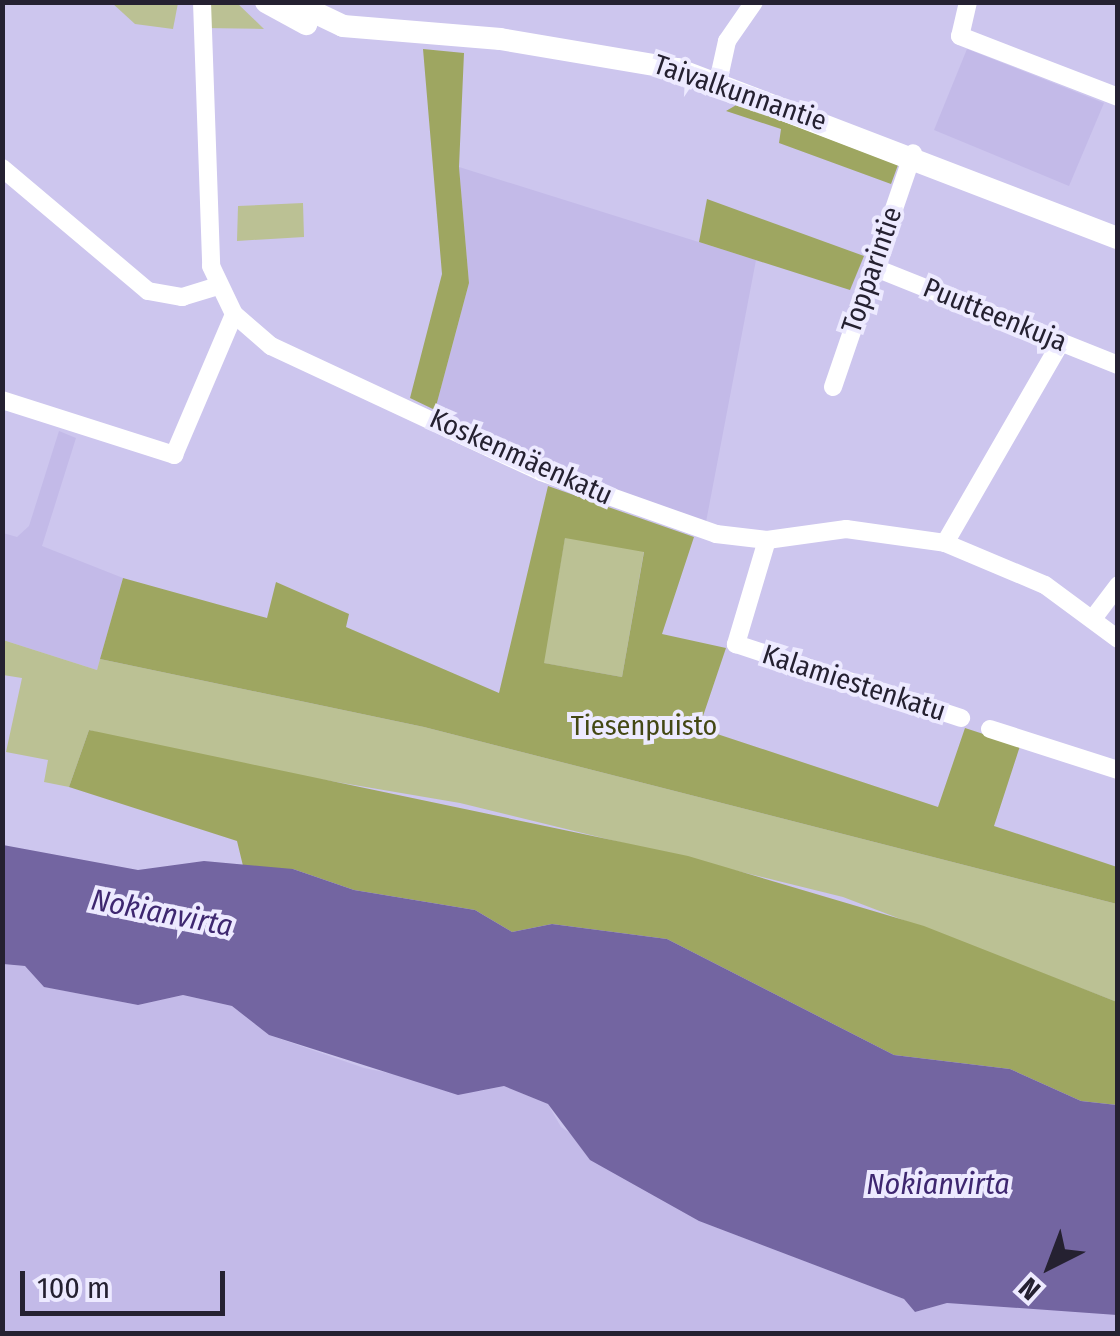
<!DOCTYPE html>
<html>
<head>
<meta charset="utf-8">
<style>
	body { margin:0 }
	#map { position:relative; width:1120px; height:1336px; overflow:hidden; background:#cdc6ee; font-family:"Fira Sans Condensed",sans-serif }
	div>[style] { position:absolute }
	.built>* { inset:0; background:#c3bae8 }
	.green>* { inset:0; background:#bbc194 }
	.forest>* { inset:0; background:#9ea661 }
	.water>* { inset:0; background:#7365a1 }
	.street>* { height:18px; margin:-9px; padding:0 9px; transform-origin:9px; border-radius:9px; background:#fff }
	.secondary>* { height:22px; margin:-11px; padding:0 11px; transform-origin:11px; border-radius:11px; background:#fff }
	span { translate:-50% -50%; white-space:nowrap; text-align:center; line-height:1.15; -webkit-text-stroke:8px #edeaff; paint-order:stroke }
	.street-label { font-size:28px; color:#252131 }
	.park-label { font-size:28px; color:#444814 }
	.water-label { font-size:30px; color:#3e2770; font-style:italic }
	.frame { position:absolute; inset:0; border:5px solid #252131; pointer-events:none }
	.north { position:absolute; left:1000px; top:1216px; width:100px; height:100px; -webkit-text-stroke:8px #edeaff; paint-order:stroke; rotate:222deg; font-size:28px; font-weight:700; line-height:40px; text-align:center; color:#252131 }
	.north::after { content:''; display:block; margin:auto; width:35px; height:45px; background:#252131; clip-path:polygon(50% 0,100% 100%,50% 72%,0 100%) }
	.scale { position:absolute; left:20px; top:1271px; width:205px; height:45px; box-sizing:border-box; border:5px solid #252131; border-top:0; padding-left:12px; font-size:30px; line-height:35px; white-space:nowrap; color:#252131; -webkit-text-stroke:8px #edeaff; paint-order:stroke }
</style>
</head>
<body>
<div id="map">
	<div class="built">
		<div style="clip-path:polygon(967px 49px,1104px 103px,1069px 186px,934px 130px)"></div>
		<div style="clip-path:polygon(459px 167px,756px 260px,706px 522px,543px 466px,435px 410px,469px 283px)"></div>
		<div style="clip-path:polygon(59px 431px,76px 438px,42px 546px,123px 578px,97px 670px,3px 640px,3px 533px,17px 537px,29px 526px)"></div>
		<div style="clip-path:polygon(2px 964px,25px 966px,45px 987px,138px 1005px,183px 995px,232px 1006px,269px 1035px,364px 1068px,480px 1091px,504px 1086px,548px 1104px,561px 1127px,699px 1221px,904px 1299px,915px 1312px,947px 1303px,1070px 1308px,1117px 1315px,1117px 1333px,3px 1333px)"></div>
	</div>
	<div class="green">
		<div style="clip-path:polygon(236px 2px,264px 29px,203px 28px,208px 3px)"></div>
		<div style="clip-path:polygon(112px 3px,178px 3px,173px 29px,135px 24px)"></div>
		<div style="clip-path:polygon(303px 203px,304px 237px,237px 241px,238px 206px)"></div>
		<div style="clip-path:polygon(565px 537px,644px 551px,622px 677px,543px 663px)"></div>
		<div style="clip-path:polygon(3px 640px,97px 670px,100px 659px,424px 727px,1117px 904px,1117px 1002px,843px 897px,460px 803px,171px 754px,89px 730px,69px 787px,44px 782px,48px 760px,6px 752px,22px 678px,3px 675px)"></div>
	</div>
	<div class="forest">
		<div style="clip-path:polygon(423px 49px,464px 53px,459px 167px,469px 283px,435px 410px,410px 398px,442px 274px)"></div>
		<div style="clip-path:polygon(738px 104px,898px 165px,891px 184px,779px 143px,781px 129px,726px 111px)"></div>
		<div style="clip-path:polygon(707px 199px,864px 256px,850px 290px,699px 242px)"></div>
		<div style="clip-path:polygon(evenodd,548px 486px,694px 537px,662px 634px,726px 648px,699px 728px,938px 807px,965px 728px,1020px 746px,994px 826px,1117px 867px,1117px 904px,424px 727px,100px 659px,123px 578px,267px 618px,276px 582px,349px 614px,346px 627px,499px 693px,548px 486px,565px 538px,644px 552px,622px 677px,544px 663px,565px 538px)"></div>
		<div style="clip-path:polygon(89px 730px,688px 856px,924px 926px,1117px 1002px,1117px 1105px,1081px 1101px,1010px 1069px,894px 1055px,667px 939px,552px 924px,512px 932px,475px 910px,354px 890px,293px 869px,244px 870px,237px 841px,69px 787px)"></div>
	</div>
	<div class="water">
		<div style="clip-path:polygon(3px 845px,138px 870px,204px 861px,293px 869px,354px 890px,475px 910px,512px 932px,552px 924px,667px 939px,894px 1055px,1010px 1069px,1081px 1101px,1117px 1105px,1117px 1315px,947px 1303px,915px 1312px,904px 1299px,699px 1221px,590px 1160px,548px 1104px,504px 1086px,458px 1095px,269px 1035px,232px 1006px,183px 995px,138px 1005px,44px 987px,25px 966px,3px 964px)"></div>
	</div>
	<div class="street">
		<div style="left:202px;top:2px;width:264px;rotate:88deg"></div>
		<div style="left:211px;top:266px;width:53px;rotate:64.4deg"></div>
		<div style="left:234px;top:314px;width:49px;rotate:40.9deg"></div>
		<div style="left:271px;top:346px;width:298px;rotate:25deg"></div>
		<div style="left:541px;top:472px;width:186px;rotate:19.5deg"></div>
		<div style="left:716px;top:534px;width:51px;rotate:6.7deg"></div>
		<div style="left:767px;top:540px;width:80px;rotate:-7.9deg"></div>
		<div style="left:846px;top:529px;width:100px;rotate:8deg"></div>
		<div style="left:945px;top:543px;width:108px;rotate:22.8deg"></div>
		<div style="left:1045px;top:585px;width:91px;rotate:36.5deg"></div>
		<div style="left:968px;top:2px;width:35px;rotate:103deg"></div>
		<div style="left:960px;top:36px;width:169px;rotate:21.1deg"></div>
		<div style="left:718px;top:82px;width:42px;rotate:-77.6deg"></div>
		<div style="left:727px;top:41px;width:47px;rotate:-55.3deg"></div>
		<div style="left:2px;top:168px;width:191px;rotate:40.1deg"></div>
		<div style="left:148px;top:291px;width:35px;rotate:10deg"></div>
		<div style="left:182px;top:297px;width:38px;rotate:-17deg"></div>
		<div style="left:873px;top:267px;width:264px;rotate:21.8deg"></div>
		<div style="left:833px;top:387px;width:247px;rotate:-71.1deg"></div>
		<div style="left:2px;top:400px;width:181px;rotate:17.7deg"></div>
		<div style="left:174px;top:455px;width:153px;rotate:-66.9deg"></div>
		<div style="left:767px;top:540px;width:109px;rotate:106.6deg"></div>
		<div style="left:736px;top:644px;width:237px;rotate:18.2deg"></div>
		<div style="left:945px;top:543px;width:232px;rotate:-60deg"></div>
		<div style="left:1095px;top:616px;width:39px;rotate:-53deg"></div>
		<div style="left:990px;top:729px;width:134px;rotate:17.8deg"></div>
	</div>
	<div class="secondary">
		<div style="left:266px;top:2px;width:46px;rotate:28.8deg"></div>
		<div style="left:293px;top:2px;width:55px;rotate:25.6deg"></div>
		<div style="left:343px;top:26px;width:158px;rotate:4.7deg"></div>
		<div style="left:500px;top:39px;width:180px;rotate:9.6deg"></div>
		<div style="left:677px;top:69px;width:472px;rotate:21deg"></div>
	</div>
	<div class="street-label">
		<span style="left:740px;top:93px;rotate:19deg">Taivalkunnantie</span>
		<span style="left:872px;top:270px;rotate:-71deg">Topparintie</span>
		<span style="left:995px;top:315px;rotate:22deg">Puutteenkuja</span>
		<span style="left:521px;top:457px;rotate:24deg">Koskenmäenkatu</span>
		<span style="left:854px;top:683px;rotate:18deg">Kalamiestenkatu</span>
	</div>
	<div class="park-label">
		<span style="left:644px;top:726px">Tiesenpuisto</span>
	</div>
	<div class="water-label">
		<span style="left:162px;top:913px;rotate:11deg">Nokianvirta</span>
		<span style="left:938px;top:1184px">Nokianvirta</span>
	</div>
	<div class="frame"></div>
	<div class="north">N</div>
	<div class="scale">100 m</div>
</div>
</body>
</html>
